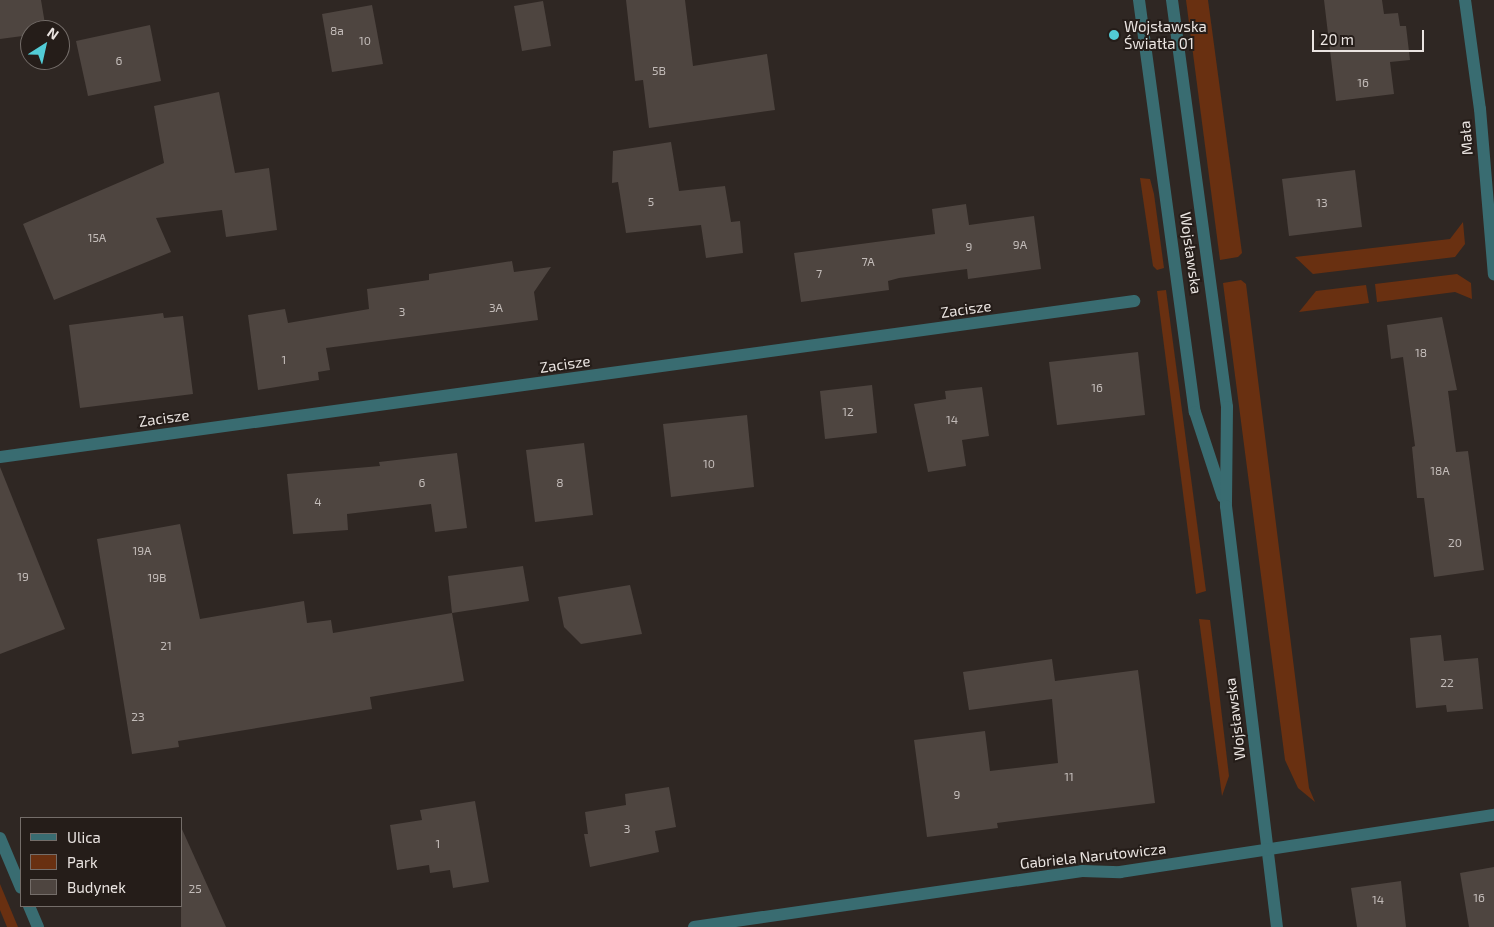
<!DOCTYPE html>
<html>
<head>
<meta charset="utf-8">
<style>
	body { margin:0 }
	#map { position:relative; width:1494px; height:927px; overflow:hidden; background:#2f2723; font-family:"Exo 2",sans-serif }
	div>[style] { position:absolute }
	.green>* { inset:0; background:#693011 }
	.building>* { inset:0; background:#4e4540 }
	.minor>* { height:12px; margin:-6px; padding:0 6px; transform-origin:6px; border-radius:6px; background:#396c71 }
	.dots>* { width:14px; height:14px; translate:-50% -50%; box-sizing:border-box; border:2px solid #251d19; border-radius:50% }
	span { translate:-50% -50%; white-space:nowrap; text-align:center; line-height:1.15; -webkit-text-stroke:4px #251d19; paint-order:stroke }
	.number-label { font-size:12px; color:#c3bcb9 }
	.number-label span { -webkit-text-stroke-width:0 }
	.poi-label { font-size:15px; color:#eae4e1 }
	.left { translate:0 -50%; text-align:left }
	.street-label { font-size:15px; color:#eae4e1 }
	.legend { position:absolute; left:20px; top:817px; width:162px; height:90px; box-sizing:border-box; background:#251d19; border:1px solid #746d69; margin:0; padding:6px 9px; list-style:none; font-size:15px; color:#eae4e1 }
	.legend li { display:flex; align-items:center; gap:10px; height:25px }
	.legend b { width:25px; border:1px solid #746d69 }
	.north { position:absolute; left:20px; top:20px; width:50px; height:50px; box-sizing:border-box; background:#251d19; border:1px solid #746d69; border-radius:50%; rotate:35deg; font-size:14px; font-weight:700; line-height:20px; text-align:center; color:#eae4e1 }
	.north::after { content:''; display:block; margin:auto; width:18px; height:22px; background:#52ccd6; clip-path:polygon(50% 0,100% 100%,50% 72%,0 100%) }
	.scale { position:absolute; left:1312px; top:30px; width:112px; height:22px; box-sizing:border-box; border:2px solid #eae4e1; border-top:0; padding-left:6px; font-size:15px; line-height:18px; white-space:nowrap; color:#eae4e1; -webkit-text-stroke:4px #251d19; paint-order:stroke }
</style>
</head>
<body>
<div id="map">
	<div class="green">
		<div style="clip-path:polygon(1186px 0,1208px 0,1242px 253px,1238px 257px,1220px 260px)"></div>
		<div style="clip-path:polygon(1140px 178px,1150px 179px,1154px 194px,1164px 268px,1157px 270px,1153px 266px)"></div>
		<div style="clip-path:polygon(1463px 222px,1465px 244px,1455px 257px,1313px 274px,1295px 257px,1450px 239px)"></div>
		<div style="clip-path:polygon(1457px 274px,1471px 283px,1472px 299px,1455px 292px,1377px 302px,1375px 284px)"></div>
		<div style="clip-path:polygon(1241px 280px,1246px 284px,1309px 788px,1315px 802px,1298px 788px,1285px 760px,1223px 283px)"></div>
		<div style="clip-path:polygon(1366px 285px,1369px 303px,1299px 312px,1316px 291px)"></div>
		<div style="clip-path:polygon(1166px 290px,1206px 591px,1196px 594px,1157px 291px)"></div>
		<div style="clip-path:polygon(1199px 619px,1210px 620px,1217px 674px,1229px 776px,1222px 796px)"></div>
		<div style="clip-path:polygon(0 884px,18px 927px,7px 927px,0 910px)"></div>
	</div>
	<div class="building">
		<div style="clip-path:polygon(0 0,41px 0,46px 30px,30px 30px,30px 35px,0 39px)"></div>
		<div style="clip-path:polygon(626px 0,685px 0,693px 66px,767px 54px,775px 110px,649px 128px,643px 80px,635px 81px)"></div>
		<div style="clip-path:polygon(1324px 0,1382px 0,1384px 14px,1398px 13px,1400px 26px,1406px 26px,1410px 60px,1390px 62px,1394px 94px,1336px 101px)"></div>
		<div style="clip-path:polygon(543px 1px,551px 46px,522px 51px,514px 6px)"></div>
		<div style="clip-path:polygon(372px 5px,383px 64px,332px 72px,322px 14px)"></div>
		<div style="clip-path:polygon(150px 25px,161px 81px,88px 96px,76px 41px)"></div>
		<div style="clip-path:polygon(219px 92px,235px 173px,269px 168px,277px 230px,226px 237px,222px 210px,156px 218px,171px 252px,54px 300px,23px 224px,164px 163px,154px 106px)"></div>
		<div style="clip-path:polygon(671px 142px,679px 191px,725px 186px,731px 222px,740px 221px,743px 253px,706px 258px,701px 225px,626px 233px,618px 182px,612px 183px,613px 151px)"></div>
		<div style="clip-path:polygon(1355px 170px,1362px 227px,1289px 236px,1282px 179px)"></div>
		<div style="clip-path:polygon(966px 204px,969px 225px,1034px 216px,1041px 269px,968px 279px,967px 269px,899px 278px,888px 281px,889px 290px,801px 302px,794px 253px,935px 234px,932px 209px)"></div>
		<div style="clip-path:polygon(512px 261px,514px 272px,551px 267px,534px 292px,538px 320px,326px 348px,330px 370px,318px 372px,319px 380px,258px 390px,248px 315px,285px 309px,288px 323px,369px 309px,367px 289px,429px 280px,429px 274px)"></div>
		<div style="clip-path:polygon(163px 313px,164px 318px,183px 316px,193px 394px,80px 408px,69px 325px)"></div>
		<div style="clip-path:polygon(1442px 317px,1457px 390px,1448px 391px,1456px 452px,1468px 451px,1484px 570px,1434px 577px,1424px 498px,1417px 498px,1412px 447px,1415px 446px,1403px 357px,1391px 359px,1387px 325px)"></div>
		<div style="clip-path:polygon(1138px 352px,1145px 415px,1057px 425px,1049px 362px)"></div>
		<div style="clip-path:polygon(872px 385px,877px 433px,825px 439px,820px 391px)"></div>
		<div style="clip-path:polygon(982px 387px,989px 436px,962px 440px,966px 466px,928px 472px,914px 404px,946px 399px,945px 391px)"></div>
		<div style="clip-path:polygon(747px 415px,754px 487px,671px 497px,663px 424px)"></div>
		<div style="clip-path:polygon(584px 443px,593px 515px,535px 522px,526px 450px)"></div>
		<div style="clip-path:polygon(457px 453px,467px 528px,435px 532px,431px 504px,347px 514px,348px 530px,293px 534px,287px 474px,380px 466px,379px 462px)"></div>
		<div style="clip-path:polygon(0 467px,65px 629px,0 654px)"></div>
		<div style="clip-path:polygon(180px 524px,200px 619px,304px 601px,307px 623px,331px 620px,333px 633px,452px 613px,464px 681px,370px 697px,372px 709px,178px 741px,179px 747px,132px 754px,97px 539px)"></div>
		<div style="clip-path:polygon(523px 566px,529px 601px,452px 613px,448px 576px)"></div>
		<div style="clip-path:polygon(630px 585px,642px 634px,581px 644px,564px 627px,558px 597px)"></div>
		<div style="clip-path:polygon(1441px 635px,1444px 661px,1478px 658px,1483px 709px,1447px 712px,1446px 705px,1416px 708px,1410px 638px)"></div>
		<div style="clip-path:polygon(1052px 659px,1055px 681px,1138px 670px,1155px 803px,997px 823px,998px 828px,927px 837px,914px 740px,985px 731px,990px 771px,1058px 763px,1052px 699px,969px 710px,963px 672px)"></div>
		<div style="clip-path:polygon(669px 787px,676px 827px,655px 831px,659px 852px,590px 867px,584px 834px,588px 834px,585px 812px,626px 805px,625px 794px)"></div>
		<div style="clip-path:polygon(475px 801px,489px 882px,453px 888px,450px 870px,430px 873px,429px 865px,397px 870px,390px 825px,422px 820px,420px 810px)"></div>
		<div style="clip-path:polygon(181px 827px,226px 927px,181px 927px)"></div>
		<div style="clip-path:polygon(1494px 867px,1494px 927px,1469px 927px,1460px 873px)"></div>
		<div style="clip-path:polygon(1401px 881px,1406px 927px,1357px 927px,1351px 888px)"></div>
	</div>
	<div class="minor">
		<div style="left:1139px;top:0;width:416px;rotate:82.3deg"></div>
		<div style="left:1195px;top:412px;width:89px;rotate:71.8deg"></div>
		<div style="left:1172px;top:0;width:411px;rotate:82.3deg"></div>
		<div style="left:1227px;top:407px;width:99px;rotate:90.6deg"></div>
		<div style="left:1226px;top:506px;width:424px;rotate:83.1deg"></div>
		<div style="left:1465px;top:0;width:110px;rotate:82.2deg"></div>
		<div style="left:1480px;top:109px;width:166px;rotate:85.2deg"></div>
		<div style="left:0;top:457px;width:1145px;rotate:-7.83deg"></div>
		<div style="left:0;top:838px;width:54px;rotate:67.2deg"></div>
		<div style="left:29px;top:906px;width:23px;rotate:67deg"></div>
		<div style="left:694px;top:927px;width:392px;rotate:-8.2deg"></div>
		<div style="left:1082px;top:871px;width:38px;rotate:2deg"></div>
		<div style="left:1120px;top:872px;width:378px;rotate:-8.7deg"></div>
	</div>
	<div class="dots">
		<div style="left:1114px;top:35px;background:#52ccd6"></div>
	</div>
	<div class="number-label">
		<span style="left:337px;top:31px">8a</span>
		<span style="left:365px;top:41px">10</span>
		<span style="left:119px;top:61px">6</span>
		<span style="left:659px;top:71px">5B</span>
		<span style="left:1363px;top:83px">16</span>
		<span style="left:651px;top:202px">5</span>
		<span style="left:1322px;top:203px">13</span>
		<span style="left:97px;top:238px">15A</span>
		<span style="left:1020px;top:245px">9A</span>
		<span style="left:969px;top:247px">9</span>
		<span style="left:868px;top:262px">7A</span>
		<span style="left:819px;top:274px">7</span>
		<span style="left:496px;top:308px">3A</span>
		<span style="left:402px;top:312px">3</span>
		<span style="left:1421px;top:353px">18</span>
		<span style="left:284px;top:360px">1</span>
		<span style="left:1097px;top:388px">16</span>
		<span style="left:848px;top:412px">12</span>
		<span style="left:952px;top:420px">14</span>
		<span style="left:709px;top:464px">10</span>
		<span style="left:1440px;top:471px">18A</span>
		<span style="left:422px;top:483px">6</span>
		<span style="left:560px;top:483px">8</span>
		<span style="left:318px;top:502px">4</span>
		<span style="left:1455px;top:543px">20</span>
		<span style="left:142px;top:551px">19A</span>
		<span style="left:23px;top:577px">19</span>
		<span style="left:157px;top:578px">19B</span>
		<span style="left:166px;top:646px">21</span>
		<span style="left:1447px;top:683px">22</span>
		<span style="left:138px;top:717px">23</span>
		<span style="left:1069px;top:777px">11</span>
		<span style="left:957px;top:795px">9</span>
		<span style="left:627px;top:829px">3</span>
		<span style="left:438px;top:844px">1</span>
		<span style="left:195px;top:889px">25</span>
		<span style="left:1479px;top:898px">16</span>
		<span style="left:1378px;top:900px">14</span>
	</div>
	<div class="poi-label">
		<span class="left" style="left:1124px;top:35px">Wojsławska<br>Światła 01</span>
	</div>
	<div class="street-label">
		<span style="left:1466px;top:138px;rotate:-95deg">Mała</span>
		<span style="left:1191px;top:253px;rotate:82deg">Wojsławska</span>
		<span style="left:966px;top:309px;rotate:-8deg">Zacisze</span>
		<span style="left:565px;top:364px;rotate:-8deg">Zacisze</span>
		<span style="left:164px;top:418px;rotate:-8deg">Zacisze</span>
		<span style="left:1235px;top:719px;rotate:-97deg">Wojsławska</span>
		<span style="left:1093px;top:856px;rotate:-6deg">Gabriela Narutowicza</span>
	</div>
	<ul class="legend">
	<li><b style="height:6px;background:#396c71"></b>Ulica</li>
	<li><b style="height:14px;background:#693011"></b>Park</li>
	<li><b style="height:14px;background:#4e4540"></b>Budynek</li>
	</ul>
	<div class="north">N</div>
	<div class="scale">20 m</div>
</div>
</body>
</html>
